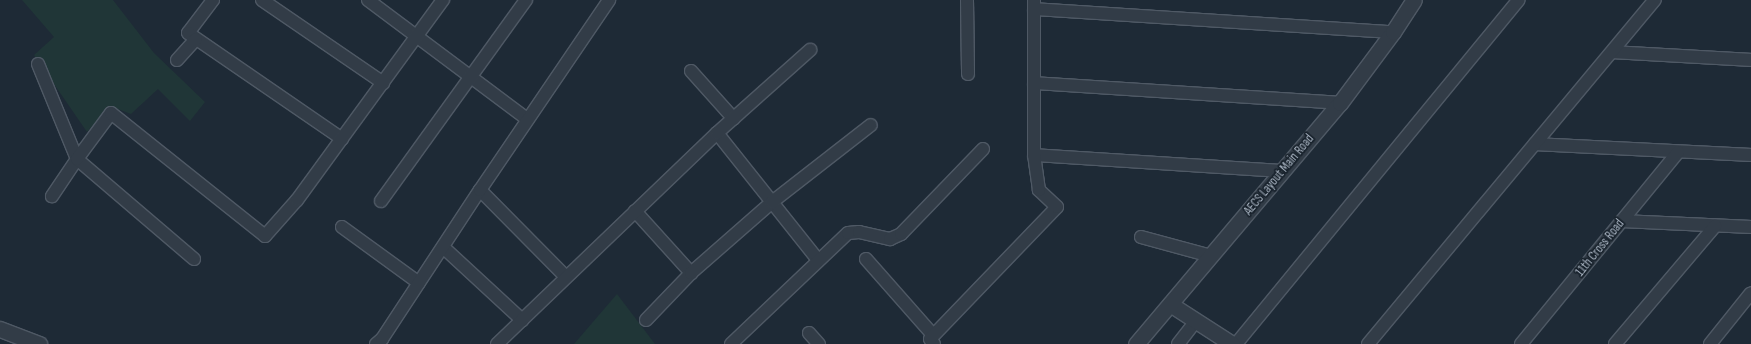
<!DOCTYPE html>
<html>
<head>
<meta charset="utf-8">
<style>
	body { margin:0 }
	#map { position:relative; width:1751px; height:344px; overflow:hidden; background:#1e2a36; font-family:"Sofia Sans Condensed",sans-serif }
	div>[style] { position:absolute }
	.green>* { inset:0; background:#203637 }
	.roads { filter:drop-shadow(1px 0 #4f5965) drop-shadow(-1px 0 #4f5965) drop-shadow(0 1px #4f5965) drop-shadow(0 -1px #4f5965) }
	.minor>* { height:12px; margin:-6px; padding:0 6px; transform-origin:6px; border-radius:6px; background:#323c47 }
	.tertiary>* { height:15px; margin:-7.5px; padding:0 7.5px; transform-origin:7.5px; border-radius:7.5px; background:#323c47 }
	span { translate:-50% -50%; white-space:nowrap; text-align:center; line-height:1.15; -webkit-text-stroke:3.5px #17212b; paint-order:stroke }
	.street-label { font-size:13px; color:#abb6c4 }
</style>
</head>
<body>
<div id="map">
	<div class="green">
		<div style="clip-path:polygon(22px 0,113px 0,154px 53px,205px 102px,190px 121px,158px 89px,131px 114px,110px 106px,87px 132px,34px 55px,54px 37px)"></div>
		<div style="clip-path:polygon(617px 294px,655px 344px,574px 344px)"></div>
	</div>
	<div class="roads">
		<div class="minor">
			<div style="left:213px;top:0;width:41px;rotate:127.1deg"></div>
			<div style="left:188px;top:33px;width:187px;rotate:34.5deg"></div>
			<div style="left:262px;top:0;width:147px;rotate:34.4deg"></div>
			<div style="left:368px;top:0;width:199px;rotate:36.8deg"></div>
			<div style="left:967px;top:0;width:74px;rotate:89.2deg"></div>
			<div style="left:1034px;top:9px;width:360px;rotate:3.7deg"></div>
			<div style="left:1613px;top:52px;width:138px;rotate:3.3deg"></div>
			<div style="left:177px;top:60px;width:28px;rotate:-48deg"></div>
			<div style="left:38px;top:64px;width:103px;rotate:67.7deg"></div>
			<div style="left:77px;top:159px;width:45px;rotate:124deg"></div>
			<div style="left:691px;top:71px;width:64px;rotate:48.1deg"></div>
			<div style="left:1034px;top:83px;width:307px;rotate:3.7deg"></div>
			<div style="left:717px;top:133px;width:162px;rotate:51.5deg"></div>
			<div style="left:1535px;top:144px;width:216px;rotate:2.9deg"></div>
			<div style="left:1034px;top:155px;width:250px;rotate:3.7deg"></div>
			<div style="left:480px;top:190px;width:122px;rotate:45.3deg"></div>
			<div style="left:381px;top:201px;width:248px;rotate:-54.2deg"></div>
			<div style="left:635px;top:211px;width:84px;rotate:47.9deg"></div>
			<div style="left:1622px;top:221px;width:129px;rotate:2.7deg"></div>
			<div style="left:342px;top:227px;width:95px;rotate:36deg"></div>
			<div style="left:1141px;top:237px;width:73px;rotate:15.2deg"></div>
			<div style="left:443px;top:247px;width:108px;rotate:42.7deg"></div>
			<div style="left:194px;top:259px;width:154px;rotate:-139.5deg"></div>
			<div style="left:77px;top:159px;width:57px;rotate:-53.5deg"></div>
			<div style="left:111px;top:113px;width:197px;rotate:38.6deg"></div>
			<div style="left:265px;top:236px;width:48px;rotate:-48.4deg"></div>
			<div style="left:297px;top:200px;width:248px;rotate:-53.9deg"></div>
			<div style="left:866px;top:259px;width:101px;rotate:48.6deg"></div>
			<div style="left:646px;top:320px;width:65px;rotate:-46.2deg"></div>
			<div style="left:691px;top:273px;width:108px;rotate:-41.2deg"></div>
			<div style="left:772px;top:202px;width:125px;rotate:-37.9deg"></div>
			<div style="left:809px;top:333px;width:15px;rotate:48deg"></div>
			<div style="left:376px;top:344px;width:8px;rotate:-40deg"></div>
			<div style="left:382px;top:339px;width:178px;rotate:-56.7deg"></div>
			<div style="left:480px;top:190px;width:230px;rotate:-55.8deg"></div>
			<div style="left:497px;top:344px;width:305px;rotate:-43.8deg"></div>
			<div style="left:717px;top:133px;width:125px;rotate:-41.7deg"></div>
			<div style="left:731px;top:344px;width:161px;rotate:-43.5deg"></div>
			<div style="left:848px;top:233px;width:11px;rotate:-5deg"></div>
			<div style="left:859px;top:232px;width:32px;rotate:13deg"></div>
			<div style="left:890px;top:239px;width:12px;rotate:-24deg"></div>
			<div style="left:901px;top:234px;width:118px;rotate:-46deg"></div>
			<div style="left:934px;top:344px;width:6px;rotate:-129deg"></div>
			<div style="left:930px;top:339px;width:183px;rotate:-46.1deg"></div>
			<div style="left:1057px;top:207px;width:25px;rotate:-137deg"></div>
			<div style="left:1039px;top:190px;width:35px;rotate:-98deg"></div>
			<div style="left:1034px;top:155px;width:155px;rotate:-90deg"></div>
			<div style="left:1178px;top:344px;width:29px;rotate:-52deg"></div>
			<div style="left:1236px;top:344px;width:445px;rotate:-50.6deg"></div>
			<div style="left:1368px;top:344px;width:448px;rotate:-50.2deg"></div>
			<div style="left:1521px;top:344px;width:248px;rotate:-50.7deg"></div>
			<div style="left:1615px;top:344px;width:155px;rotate:-49.7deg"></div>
			<div style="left:1710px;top:344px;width:65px;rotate:-51.2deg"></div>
		</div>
		<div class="tertiary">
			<div style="left:1170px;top:304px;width:74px;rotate:32.8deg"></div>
			<div style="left:0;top:329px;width:42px;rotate:21deg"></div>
			<div style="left:1136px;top:344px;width:316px;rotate:-49.8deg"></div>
			<div style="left:1340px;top:103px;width:89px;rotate:-53.3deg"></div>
			<div style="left:1393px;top:32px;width:38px;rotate:-57deg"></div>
		</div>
	</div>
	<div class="street-label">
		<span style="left:1279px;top:175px;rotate:-50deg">AECS Layout Main Road</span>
		<span style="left:1600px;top:248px;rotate:-51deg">11th Cross Road</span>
	</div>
</div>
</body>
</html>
